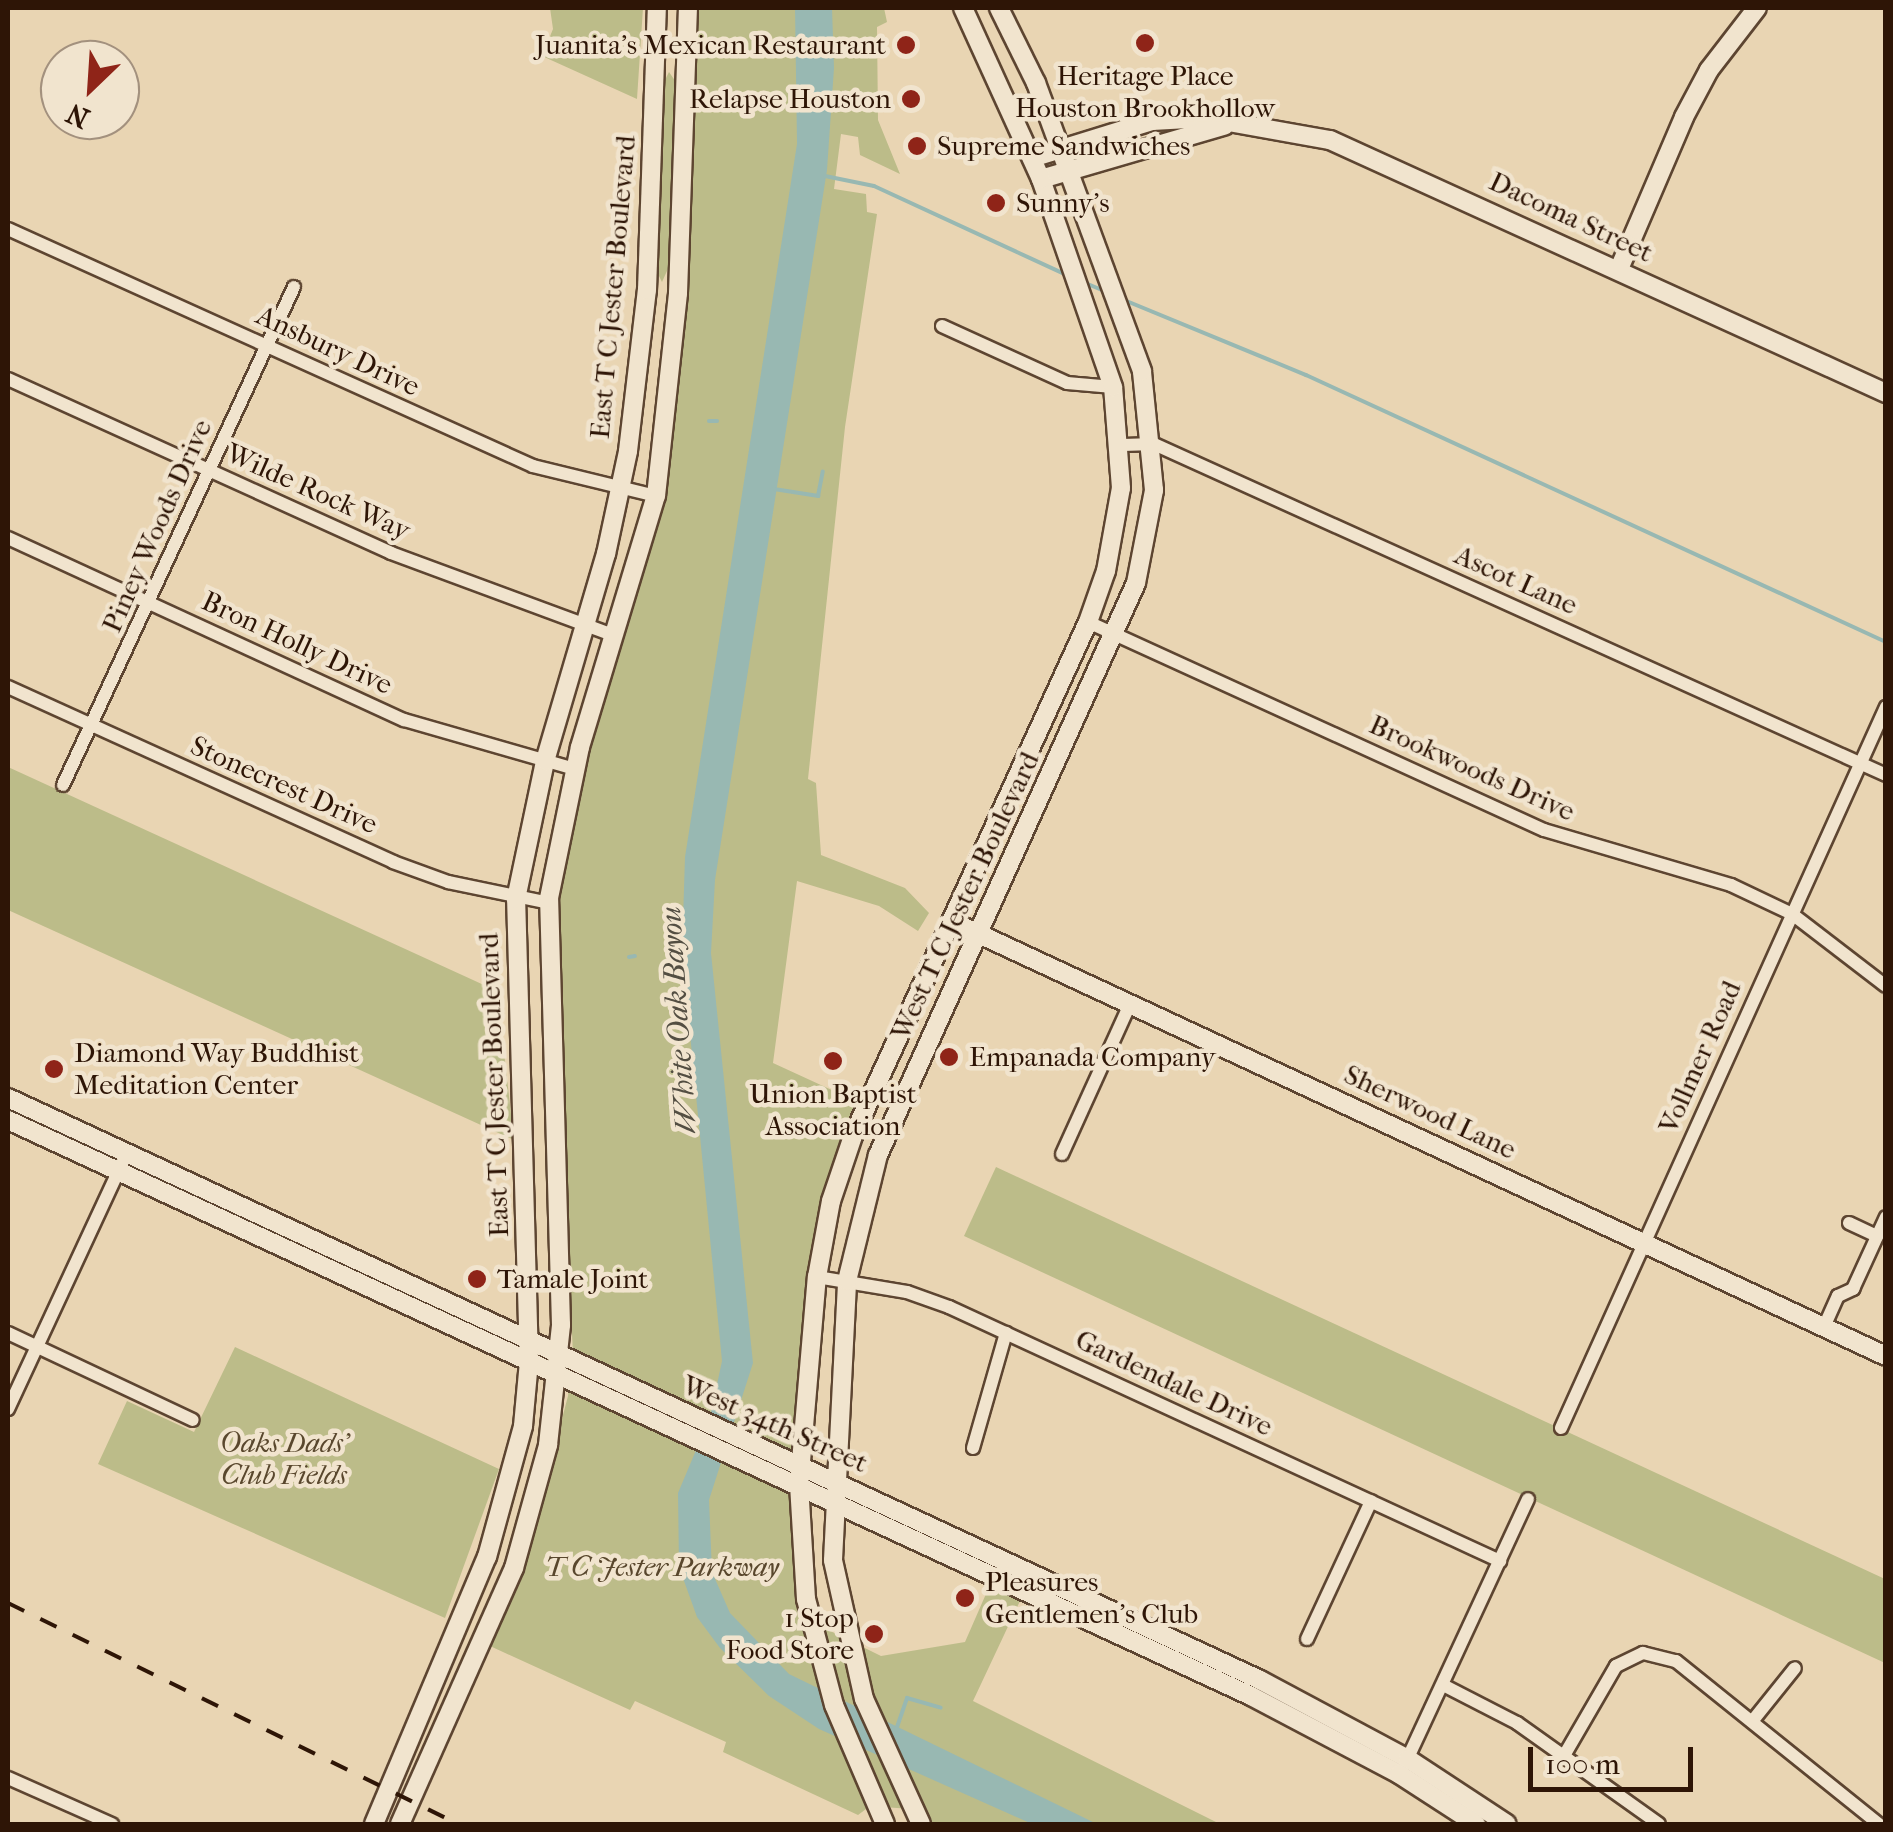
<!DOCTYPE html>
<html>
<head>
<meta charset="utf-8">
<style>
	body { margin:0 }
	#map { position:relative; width:1893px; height:1832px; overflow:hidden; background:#e9d5b3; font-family:"IM FELL French Canon",serif }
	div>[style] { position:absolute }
	.green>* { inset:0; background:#bcbc89 }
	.water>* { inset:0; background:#98b8b2 }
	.stream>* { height:4px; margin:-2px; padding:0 2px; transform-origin:2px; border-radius:2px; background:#98b8b2 }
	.roads { filter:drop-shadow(2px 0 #5d4531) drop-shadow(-2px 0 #5d4531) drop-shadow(0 2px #5d4531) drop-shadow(0 -2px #5d4531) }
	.street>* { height:12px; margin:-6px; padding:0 6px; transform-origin:6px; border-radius:6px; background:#f1e4ce }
	.secondary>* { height:18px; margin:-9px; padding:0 9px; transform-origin:9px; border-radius:9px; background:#f1e4ce }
	.rail>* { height:4px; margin-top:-2px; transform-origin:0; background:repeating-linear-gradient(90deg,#2e1506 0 18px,transparent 0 36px) }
	.dots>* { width:28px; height:28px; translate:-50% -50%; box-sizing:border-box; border:5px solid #f1e4ce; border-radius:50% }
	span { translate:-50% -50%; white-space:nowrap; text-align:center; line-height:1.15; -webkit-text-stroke:9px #f1e4ce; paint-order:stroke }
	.poi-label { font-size:28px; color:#2e1506 }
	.right { translate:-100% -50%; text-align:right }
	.left { translate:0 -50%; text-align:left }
	.street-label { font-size:28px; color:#2e1506 }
	.park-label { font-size:28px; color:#59472d; font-style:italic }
	.water-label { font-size:30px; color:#534e42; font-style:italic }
	.frame { position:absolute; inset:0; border:10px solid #2e1506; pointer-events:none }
	.north { position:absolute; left:40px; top:40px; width:100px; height:100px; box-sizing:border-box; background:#f1e4ce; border:2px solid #a3917e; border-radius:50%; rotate:205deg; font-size:28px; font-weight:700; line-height:40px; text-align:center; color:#2e1506 }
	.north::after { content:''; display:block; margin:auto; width:35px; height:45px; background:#8f2418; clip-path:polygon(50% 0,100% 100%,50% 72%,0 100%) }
	.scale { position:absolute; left:1528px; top:1747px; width:165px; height:45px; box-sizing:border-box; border:5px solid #2e1506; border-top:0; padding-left:12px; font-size:30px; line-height:35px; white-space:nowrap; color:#2e1506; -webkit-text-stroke:8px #f1e4ce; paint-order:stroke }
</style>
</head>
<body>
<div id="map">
	<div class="green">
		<div style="clip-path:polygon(550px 8px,643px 8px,637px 99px,542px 56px,553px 29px)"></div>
		<div style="clip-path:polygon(694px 8px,884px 8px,887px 22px,877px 27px,878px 120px,900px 174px,860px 155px,858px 137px,841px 134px,834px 189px,866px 194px,867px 212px,877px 214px,845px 427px,808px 779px,816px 783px,821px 855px,905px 888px,929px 913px,918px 931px,879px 906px,797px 881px,773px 1063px,860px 1103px,842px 1148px,794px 1448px,786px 1452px,804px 1618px,881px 1656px,965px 1642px,989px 1587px,1020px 1601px,973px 1701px,1220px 1824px,931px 1824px,924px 1810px,870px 1806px,858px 1815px,723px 1752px,726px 1742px,635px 1701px,630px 1710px,490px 1646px,529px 1544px,568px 1396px,573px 1355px,553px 919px,580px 770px,651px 523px)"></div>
		<div style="clip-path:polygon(669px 72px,678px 85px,671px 262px,662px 282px,656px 270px,662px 86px)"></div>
		<div style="clip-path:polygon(8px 767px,497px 991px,514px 1140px,8px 910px)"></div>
		<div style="clip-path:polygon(996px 1167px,1885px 1579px,1885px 1663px,964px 1236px)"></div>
		<div style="clip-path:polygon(235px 1347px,499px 1469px,445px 1618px,98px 1464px,127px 1401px,194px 1432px)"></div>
	</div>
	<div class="water">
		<div style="clip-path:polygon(795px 8px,832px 8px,834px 68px,827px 170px,715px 880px,711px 953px,753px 1363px,709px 1500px,712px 1572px,730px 1613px,789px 1674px,1097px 1824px,1032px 1824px,819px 1729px,769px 1696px,720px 1648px,697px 1617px,679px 1567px,678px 1493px,710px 1417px,722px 1361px,682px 952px,685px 857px,797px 144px)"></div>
	</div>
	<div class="stream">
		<div style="left:825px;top:176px;width:50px;rotate:11.5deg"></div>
		<div style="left:874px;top:186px;width:215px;rotate:24.8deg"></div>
		<div style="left:1083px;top:282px;width:25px;rotate:23deg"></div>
		<div style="left:1124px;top:300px;width:197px;rotate:22.4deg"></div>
		<div style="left:1306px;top:375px;width:639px;rotate:24.72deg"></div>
		<div style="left:709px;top:421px;width:8px"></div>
		<div style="left:774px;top:489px;width:45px;rotate:9deg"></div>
		<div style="left:818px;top:496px;width:25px;rotate:-79deg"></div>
		<div style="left:629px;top:957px;width:6px;rotate:-9deg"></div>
		<div style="left:896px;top:1730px;width:34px;rotate:-71deg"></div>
		<div style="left:907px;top:1698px;width:35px;rotate:16deg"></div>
	</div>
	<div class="roads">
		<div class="street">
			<div style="left:8px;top:229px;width:576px;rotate:24.3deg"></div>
			<div style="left:533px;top:466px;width:127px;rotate:13.7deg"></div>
			<div style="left:942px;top:326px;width:137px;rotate:24.5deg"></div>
			<div style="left:1067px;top:383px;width:46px;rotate:5deg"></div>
			<div style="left:8px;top:379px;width:421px;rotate:24.4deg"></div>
			<div style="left:391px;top:553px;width:239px;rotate:20.3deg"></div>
			<div style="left:1123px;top:445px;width:31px;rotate:-2deg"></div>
			<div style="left:1154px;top:444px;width:803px;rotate:24.33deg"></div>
			<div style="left:8px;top:538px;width:436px;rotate:24.7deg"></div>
			<div style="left:404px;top:720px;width:178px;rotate:16deg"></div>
			<div style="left:1088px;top:622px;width:501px;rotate:24.52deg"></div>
			<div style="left:1544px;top:830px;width:195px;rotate:16.4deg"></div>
			<div style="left:1731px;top:885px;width:68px;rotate:25.4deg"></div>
			<div style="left:1792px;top:914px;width:118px;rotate:37.5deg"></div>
			<div style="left:8px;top:687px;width:423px;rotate:24.4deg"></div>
			<div style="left:393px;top:862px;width:59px;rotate:20deg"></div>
			<div style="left:448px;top:882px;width:103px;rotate:11.7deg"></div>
			<div style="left:63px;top:785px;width:549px;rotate:-65.12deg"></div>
			<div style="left:1062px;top:1154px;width:165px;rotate:-65.6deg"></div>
			<div style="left:1849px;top:1223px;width:31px;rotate:25deg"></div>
			<div style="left:817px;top:1277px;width:91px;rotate:9.5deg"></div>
			<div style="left:907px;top:1292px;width:45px;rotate:19.7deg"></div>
			<div style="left:949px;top:1307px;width:607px;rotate:24.75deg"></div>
			<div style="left:1824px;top:1327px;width:34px;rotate:-66deg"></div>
			<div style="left:1838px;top:1296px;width:17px;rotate:-25deg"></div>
			<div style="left:1853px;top:1289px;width:79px;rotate:-65.4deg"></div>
			<div style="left:8px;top:1333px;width:204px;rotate:25.2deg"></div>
			<div style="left:8px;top:1409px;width:282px;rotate:-65.1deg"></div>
			<div style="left:1561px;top:1428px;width:791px;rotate:-65.74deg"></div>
			<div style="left:973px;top:1448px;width:120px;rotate:-74deg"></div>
			<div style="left:1307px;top:1639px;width:152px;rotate:-65.1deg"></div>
			<div style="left:1445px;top:1686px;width:81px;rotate:27.2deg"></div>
			<div style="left:1517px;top:1723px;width:174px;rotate:35.4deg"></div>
			<div style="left:1754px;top:1719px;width:65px;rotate:-51.2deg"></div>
			<div style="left:1565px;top:1754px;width:102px;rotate:-59.9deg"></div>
			<div style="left:1616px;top:1666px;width:30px;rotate:-26deg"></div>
			<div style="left:1643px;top:1653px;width:34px;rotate:14deg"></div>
			<div style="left:1676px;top:1661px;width:260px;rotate:38.8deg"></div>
			<div style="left:1405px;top:1764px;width:292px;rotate:-65.1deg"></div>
			<div style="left:8px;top:1778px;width:114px;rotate:23.9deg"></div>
		</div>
		<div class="secondary">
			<div style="left:1032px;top:158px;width:126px;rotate:-17.1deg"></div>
			<div style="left:1152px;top:121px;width:54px;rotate:-3.2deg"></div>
			<div style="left:1206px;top:118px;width:126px;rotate:10.1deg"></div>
			<div style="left:1330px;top:140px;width:611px;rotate:24.47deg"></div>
			<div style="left:1041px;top:179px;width:191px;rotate:-16.2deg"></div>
			<div style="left:1619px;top:269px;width:165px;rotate:-66.8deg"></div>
			<div style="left:1684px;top:117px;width:53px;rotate:-62deg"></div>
			<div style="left:1709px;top:70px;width:78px;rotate:-52.3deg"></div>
			<div style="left:951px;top:921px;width:1031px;rotate:24.95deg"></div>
			<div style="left:8px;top:1098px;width:1381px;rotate:24.93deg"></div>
			<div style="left:1260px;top:1680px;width:168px;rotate:28.1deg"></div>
			<div style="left:1408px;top:1759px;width:118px;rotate:33.3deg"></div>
			<div style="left:8px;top:1120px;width:1370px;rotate:24.86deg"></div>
			<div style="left:1251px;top:1696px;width:167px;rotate:27.8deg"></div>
			<div style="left:1399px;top:1774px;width:92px;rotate:33deg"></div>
			<div style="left:374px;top:1824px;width:290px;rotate:-67.1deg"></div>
			<div style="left:487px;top:1557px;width:136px;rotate:-74.6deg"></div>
			<div style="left:523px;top:1426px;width:65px;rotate:-84.7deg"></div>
			<div style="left:529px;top:1361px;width:462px;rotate:-91.6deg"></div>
			<div style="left:516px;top:899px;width:141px;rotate:-78.1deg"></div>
			<div style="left:545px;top:761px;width:216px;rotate:-73.6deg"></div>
			<div style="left:606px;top:554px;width:105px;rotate:-77.9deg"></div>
			<div style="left:628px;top:451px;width:162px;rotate:-83.3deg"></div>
			<div style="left:647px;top:290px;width:282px;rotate:-88deg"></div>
			<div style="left:400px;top:1824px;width:280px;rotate:-66deg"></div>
			<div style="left:514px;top:1568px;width:128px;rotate:-74.5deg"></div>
			<div style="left:548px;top:1445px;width:121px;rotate:-83.8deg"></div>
			<div style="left:561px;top:1325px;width:427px;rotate:-91.6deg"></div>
			<div style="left:549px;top:898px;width:154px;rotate:-78.4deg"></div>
			<div style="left:580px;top:747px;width:262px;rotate:-73.2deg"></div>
			<div style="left:656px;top:496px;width:204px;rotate:-83.8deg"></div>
			<div style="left:678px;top:293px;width:285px;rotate:-88deg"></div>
			<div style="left:885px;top:1824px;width:129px;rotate:-113.2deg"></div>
			<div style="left:834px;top:1705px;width:110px;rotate:-104.8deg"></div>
			<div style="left:806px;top:1599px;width:114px;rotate:-93.5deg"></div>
			<div style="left:799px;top:1485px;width:209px;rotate:-85.1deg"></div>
			<div style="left:817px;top:1277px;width:77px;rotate:-79.6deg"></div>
			<div style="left:831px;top:1201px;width:69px;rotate:-71.3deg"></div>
			<div style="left:853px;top:1136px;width:565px;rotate:-65.43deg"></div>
			<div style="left:1088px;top:622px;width:54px;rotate:-70.6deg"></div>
			<div style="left:1106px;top:571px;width:84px;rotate:-79.8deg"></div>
			<div style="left:1121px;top:488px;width:101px;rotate:-94.5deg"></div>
			<div style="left:1113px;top:387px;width:220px;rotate:-109.1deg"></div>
			<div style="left:1041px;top:179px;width:188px;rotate:-114.5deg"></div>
			<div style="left:921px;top:1824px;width:137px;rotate:-114.5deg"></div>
			<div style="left:864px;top:1699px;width:142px;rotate:-102.6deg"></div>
			<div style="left:833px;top:1560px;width:279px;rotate:-87.1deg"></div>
			<div style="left:847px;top:1281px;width:130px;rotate:-76.2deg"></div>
			<div style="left:878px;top:1155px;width:627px;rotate:-65.72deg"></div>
			<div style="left:1136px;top:583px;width:95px;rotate:-79deg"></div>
			<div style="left:1154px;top:490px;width:120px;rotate:-95.8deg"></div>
			<div style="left:1142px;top:371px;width:307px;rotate:-110.2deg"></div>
			<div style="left:1036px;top:83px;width:84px;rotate:-116.3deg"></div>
		</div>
	</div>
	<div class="rail">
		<div style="left:8px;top:1603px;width:501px;rotate:26.16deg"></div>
	</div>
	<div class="dots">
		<div style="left:1145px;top:43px;background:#8f2418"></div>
		<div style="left:906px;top:45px;background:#8f2418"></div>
		<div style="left:911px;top:99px;background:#8f2418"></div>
		<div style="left:917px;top:146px;background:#8f2418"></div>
		<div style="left:996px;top:203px;background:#8f2418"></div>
		<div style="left:949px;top:1057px;background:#8f2418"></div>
		<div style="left:833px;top:1061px;background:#8f2418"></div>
		<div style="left:54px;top:1069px;background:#8f2418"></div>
		<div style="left:477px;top:1279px;background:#8f2418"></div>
		<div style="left:965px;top:1598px;background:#8f2418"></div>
		<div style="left:874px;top:1634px;background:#8f2418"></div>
	</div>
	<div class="poi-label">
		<span class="right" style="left:886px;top:45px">Juanita's Mexican Restaurant</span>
		<span style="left:1145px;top:92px">Heritage Place<br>Houston Brookhollow</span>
		<span class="right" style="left:891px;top:99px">Relapse Houston</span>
		<span class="left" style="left:937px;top:146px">Supreme Sandwiches</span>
		<span class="left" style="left:1016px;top:203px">Sunny's</span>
		<span class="left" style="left:74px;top:1069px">Diamond Way Buddhist<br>Meditation Center</span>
		<span class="left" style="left:969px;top:1057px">Empanada Company</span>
		<span style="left:833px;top:1110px">Union Baptist<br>Association</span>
		<span class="left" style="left:497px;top:1279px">Tamale Joint</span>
		<span class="left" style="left:985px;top:1598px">Pleasures<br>Gentlemen's Club</span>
		<span class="right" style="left:854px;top:1634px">1 Stop<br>Food Store</span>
	</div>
	<div class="street-label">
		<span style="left:1571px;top:217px;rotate:25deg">Dacoma Street</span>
		<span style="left:613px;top:287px;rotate:-85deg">East T C Jester Boulevard</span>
		<span style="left:338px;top:351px;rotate:25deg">Ansbury Drive</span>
		<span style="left:318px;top:492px;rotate:24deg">Wilde Rock Way</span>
		<span style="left:157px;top:526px;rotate:-66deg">Piney Woods Drive</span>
		<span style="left:1516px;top:580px;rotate:24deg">Ascot Lane</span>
		<span style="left:297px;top:643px;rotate:25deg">Bron Holly Drive</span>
		<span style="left:1472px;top:768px;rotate:24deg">Brookwoods Drive</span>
		<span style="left:284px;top:785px;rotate:24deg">Stonecrest Drive</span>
		<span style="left:965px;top:896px;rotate:-65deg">West T C Jester Boulevard</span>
		<span style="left:1700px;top:1057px;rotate:-66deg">Vollmer Road</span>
		<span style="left:494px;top:1085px;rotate:-92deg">East T C Jester Boulevard</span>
		<span style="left:1430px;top:1112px;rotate:25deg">Sherwood Lane</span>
		<span style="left:1174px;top:1383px;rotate:25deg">Gardendale Drive</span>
		<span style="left:775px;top:1424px;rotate:24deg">West 34th Street</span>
	</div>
	<div class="park-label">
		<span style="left:284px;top:1459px">Oaks Dads'<br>Club Fields</span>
		<span style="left:662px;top:1567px">T C Jester Parkway</span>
	</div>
	<div class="water-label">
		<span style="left:679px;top:1020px;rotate:-94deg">White Oak Bayou</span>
	</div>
	<div class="frame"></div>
	<div class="north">N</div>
	<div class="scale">100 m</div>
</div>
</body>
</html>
